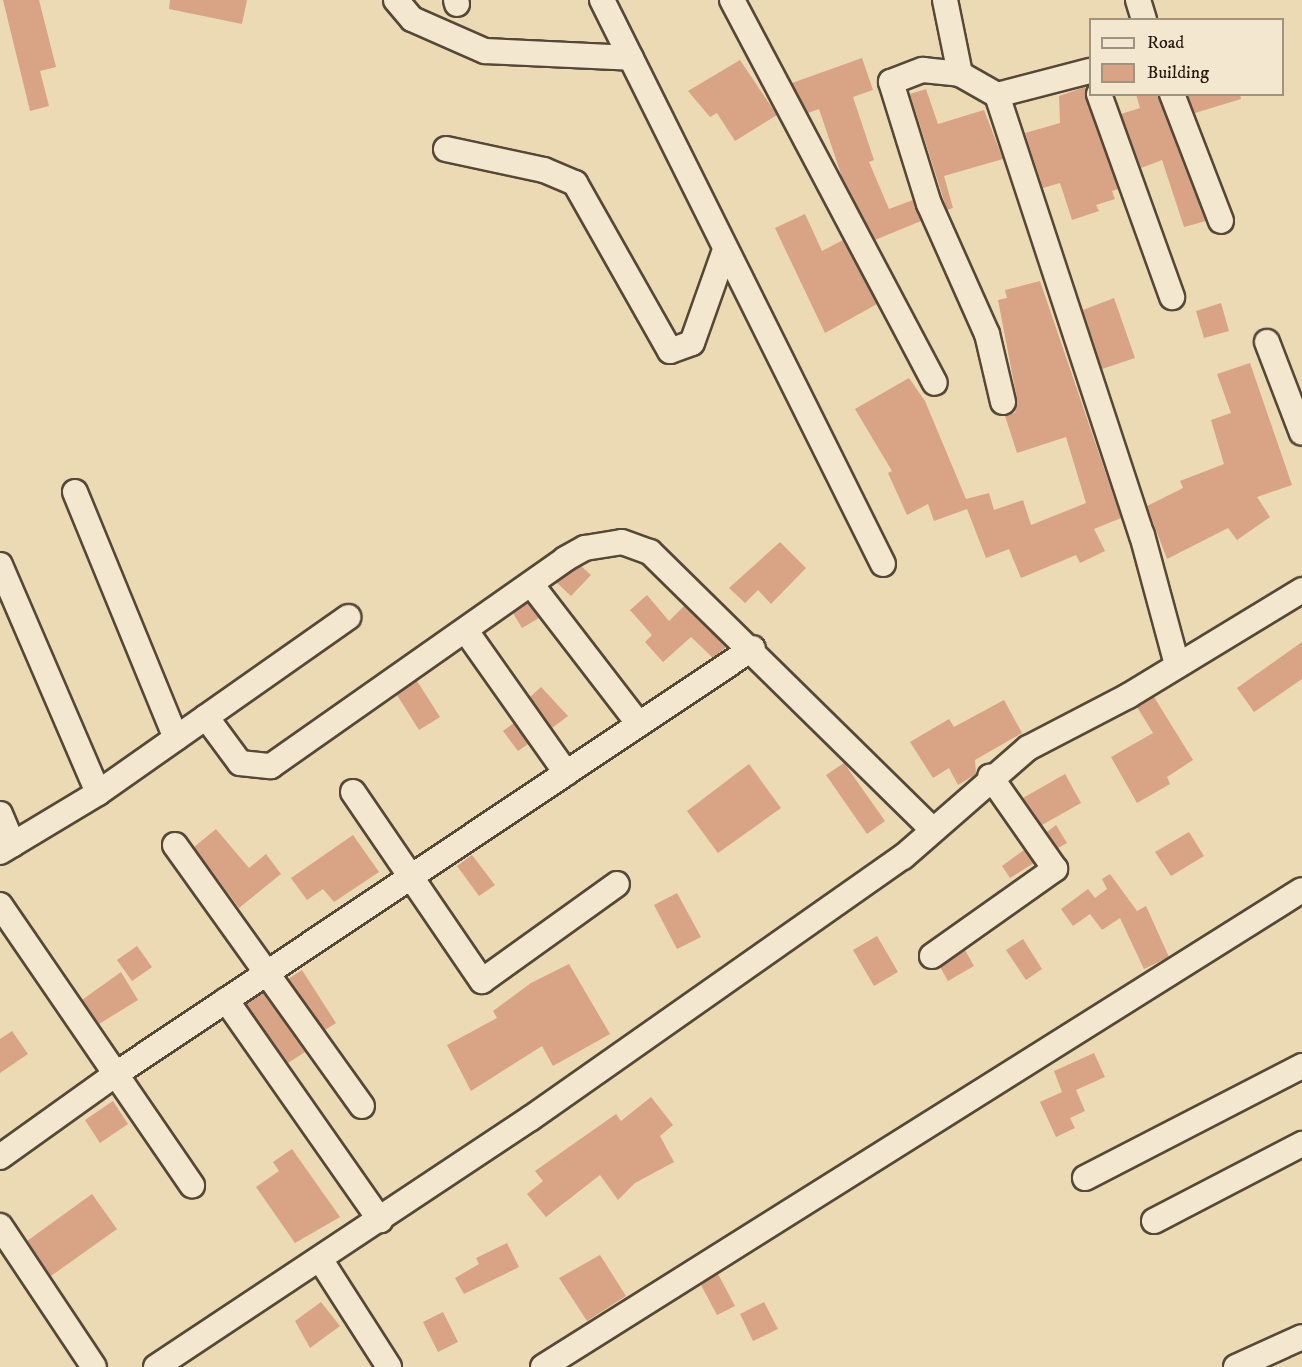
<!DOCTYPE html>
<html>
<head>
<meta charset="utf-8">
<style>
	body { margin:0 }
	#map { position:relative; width:1302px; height:1367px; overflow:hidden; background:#ecdab5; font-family:"IM FELL DW Pica",serif }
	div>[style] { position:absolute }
	.building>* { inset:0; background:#d9a385 }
	.roads { filter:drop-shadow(2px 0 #564836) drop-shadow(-2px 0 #564836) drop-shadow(0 2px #564836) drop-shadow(0 -2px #564836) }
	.street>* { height:24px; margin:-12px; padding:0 12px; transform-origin:12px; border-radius:12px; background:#f3e7cf }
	span { translate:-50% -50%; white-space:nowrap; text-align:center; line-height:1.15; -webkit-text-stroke:4.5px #f3e7cf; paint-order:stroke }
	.legend { position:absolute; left:1089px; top:18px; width:195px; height:78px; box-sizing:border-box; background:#f3e7cf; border:2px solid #a09481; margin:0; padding:8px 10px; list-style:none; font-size:18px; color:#24170c }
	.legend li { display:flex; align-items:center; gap:12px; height:30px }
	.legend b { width:30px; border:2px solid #a09481 }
</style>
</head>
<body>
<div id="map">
	<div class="building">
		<div style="clip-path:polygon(3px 0,39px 0,56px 67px,40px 71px,49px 106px,30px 111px)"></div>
		<div style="clip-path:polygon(170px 0,247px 0,242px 24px,169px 9px)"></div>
		<div style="clip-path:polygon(862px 58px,873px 90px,853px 97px,874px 160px,869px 162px,889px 209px,913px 200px,921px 221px,875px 240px,842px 177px,819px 109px,808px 113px,792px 83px)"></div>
		<div style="clip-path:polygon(740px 60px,777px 115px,735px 141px,717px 113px,710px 117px,688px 91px)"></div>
		<div style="clip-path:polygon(1085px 87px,1118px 189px,1112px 191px,1115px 199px,1096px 205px,1099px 211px,1072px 220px,1060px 183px,1043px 188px,1025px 133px,1060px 123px,1059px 96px)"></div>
		<div style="clip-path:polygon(926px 89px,938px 124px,984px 110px,1003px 159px,944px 176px,953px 208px,947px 210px,910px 94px)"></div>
		<div style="clip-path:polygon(1136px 94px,1158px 94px,1206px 221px,1184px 227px,1162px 160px,1141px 168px,1121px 114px,1140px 108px)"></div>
		<div style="clip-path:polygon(1187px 94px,1240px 94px,1241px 99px,1195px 113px)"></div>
		<div style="clip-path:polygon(805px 214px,822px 251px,843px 240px,877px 304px,825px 333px,775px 228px)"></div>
		<div style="clip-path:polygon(1040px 281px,1121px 518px,1094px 529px,1105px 551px,1080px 563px,1076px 555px,1021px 578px,1009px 549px,986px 558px,967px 509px,934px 521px,928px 504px,907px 515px,888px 473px,892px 471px,855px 409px,909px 378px,925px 401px,966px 499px,989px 493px,994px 510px,1023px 500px,1031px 525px,1086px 503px,1066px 437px,1017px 453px,1005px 416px,1015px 413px,1017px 399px,998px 300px,1007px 298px,1005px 290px)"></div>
		<div style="clip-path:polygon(1114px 298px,1135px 358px,1102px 369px,1083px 310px)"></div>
		<div style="clip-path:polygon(1221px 303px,1229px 331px,1204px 338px,1196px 311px)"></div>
		<div style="clip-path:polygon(1250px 363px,1292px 485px,1257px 497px,1270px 517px,1237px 540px,1228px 528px,1167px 559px,1147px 506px,1183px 488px,1180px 481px,1224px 464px,1211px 420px,1231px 413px,1217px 374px)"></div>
		<div style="clip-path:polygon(780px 542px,806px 568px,771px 604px,758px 590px,745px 603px,729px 588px)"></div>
		<div style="clip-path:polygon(581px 566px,591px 575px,571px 596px,556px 582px)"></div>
		<div style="clip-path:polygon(647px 595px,669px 621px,684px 606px,726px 647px,713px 658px,691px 637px,663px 662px,645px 642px,652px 635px,630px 610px)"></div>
		<div style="clip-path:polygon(528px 603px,539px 618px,522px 628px,513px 613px)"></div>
		<div style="clip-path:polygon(1302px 642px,1302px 679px,1254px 712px,1237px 688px)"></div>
		<div style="clip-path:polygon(417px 681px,440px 717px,419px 730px,397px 695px)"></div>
		<div style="clip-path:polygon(541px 687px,568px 716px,552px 728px,530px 697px)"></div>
		<div style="clip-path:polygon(1154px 697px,1193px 760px,1167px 777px,1170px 784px,1137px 803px,1111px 757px,1153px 733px,1137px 707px)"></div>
		<div style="clip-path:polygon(1004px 700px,1022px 733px,975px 760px,976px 774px,958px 785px,949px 768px,933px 778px,910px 742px,949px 719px,954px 727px)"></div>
		<div style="clip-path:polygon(514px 723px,528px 744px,518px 751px,503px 731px)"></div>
		<div style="clip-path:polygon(844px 763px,885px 821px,867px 834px,826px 775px)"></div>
		<div style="clip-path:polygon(749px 764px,781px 808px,718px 853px,687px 811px)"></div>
		<div style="clip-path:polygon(1065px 774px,1081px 803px,1042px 825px,1023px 798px)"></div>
		<div style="clip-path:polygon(1056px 825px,1067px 843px,1058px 848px,1047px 832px)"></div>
		<div style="clip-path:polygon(216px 829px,249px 868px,266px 854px,281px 874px,239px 908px,194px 847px)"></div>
		<div style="clip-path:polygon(1189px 832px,1204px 856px,1171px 876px,1155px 852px)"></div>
		<div style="clip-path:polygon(353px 835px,379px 872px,334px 902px,323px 889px,307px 900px,291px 878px)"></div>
		<div style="clip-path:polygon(1024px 850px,1034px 863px,1010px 878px,1002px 866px)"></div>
		<div style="clip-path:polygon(472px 855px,495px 885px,479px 896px,457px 866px)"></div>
		<div style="clip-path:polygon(1110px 874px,1137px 911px,1146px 906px,1169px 957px,1144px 969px,1120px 918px,1102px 930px,1090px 914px,1073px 926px,1061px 909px,1088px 889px,1095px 898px,1107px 889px,1102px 879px)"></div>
		<div style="clip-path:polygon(677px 893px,701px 937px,677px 949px,654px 905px)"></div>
		<div style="clip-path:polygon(877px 936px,898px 972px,874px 986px,853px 950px)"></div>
		<div style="clip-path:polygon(1023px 939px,1042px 969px,1026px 980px,1006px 950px)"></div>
		<div style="clip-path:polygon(137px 946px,152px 967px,132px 981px,117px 960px)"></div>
		<div style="clip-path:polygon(965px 950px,974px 966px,948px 981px,940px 967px)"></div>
		<div style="clip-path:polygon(569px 964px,610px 1034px,553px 1066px,542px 1046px,471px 1091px,447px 1045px,497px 1018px,493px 1011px,531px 983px)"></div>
		<div style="clip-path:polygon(302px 970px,336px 1023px,325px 1030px,288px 979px)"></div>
		<div style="clip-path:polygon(121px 972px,138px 1000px,99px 1024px,82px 1000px)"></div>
		<div style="clip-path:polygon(263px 993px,305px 1052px,288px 1063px,246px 1004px)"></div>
		<div style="clip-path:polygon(12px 1031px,28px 1054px,0 1073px,0 1039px)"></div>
		<div style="clip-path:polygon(1094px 1053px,1105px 1077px,1076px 1090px,1085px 1111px,1070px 1118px,1075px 1128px,1056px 1137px,1040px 1102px,1062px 1092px,1054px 1071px)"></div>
		<div style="clip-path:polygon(651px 1097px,673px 1125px,660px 1136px,674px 1162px,635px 1183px,618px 1200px,600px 1175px,546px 1217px,527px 1194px,543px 1181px,535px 1171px,616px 1114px,621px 1121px)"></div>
		<div style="clip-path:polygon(113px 1101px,128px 1124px,100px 1143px,85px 1120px)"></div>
		<div style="clip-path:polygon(292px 1149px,340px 1217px,295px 1243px,256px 1187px,279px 1171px,273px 1162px)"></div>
		<div style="clip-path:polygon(92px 1194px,117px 1229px,51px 1276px,27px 1241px)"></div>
		<div style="clip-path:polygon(507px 1243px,519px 1267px,464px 1294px,455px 1278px,479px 1264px,476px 1258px)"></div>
		<div style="clip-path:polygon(600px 1255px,626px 1296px,587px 1321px,559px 1278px)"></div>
		<div style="clip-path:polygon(718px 1274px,735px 1306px,717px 1315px,701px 1285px)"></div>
		<div style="clip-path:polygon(321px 1302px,340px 1326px,310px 1348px,295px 1321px)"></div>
		<div style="clip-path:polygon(764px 1302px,778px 1329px,753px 1341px,740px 1314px)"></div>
		<div style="clip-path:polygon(443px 1312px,458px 1342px,438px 1352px,423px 1322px)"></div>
	</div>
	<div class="roads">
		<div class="street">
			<div style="left:396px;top:0;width:25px;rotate:50deg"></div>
			<div style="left:412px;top:19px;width:80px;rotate:23.7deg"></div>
			<div style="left:485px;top:51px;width:146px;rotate:2.7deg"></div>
			<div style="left:456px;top:0;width:4px;rotate:76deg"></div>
			<div style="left:602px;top:0;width:630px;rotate:63.52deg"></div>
			<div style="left:732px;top:0;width:433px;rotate:62.1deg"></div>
			<div style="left:945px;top:0;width:76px;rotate:78.5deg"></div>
			<div style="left:1138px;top:0;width:21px;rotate:73deg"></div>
			<div style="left:1099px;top:94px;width:216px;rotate:70.2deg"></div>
			<div style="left:1172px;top:94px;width:136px;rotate:68.9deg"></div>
			<div style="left:997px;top:95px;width:96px;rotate:-14.5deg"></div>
			<div style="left:446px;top:149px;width:100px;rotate:12.1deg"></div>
			<div style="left:544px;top:170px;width:34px;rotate:23deg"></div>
			<div style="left:575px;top:183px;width:193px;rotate:60.5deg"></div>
			<div style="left:670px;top:351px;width:23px;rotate:-20deg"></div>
			<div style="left:692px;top:343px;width:99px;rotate:-70.5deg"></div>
			<div style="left:1267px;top:342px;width:97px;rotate:69deg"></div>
			<div style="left:1003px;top:402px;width:70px;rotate:-103.2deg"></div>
			<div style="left:987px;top:334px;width:142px;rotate:-114deg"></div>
			<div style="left:929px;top:204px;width:128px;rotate:-107.3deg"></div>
			<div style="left:891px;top:82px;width:34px;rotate:-21deg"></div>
			<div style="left:923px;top:70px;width:37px;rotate:6deg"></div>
			<div style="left:960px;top:74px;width:43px;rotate:29.6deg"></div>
			<div style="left:997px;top:95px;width:463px;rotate:71.8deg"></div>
			<div style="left:1142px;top:535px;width:135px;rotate:74.9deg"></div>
			<div style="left:75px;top:492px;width:266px;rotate:67.7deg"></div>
			<div style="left:0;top:565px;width:248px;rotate:66.7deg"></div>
			<div style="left:531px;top:584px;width:177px;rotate:52.4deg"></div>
			<div style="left:466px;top:631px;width:174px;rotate:54.8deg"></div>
			<div style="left:206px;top:717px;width:57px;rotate:53.5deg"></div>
			<div style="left:240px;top:763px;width:31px;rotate:6deg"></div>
			<div style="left:271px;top:766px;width:360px;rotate:-35.1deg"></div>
			<div style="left:565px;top:559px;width:23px;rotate:-29deg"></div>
			<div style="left:585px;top:548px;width:37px;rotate:-9deg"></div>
			<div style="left:622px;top:542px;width:30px;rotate:20deg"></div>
			<div style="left:650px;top:552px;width:395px;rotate:44.5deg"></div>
			<div style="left:353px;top:792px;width:229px;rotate:55.7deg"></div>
			<div style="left:482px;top:981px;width:166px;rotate:-35.7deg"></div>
			<div style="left:0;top:814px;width:33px;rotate:67deg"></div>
			<div style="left:175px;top:845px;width:321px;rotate:54.4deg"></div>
			<div style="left:0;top:852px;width:114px;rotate:-31deg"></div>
			<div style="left:98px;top:793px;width:306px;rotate:-35.1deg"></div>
			<div style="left:0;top:905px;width:340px;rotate:55.6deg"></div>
			<div style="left:932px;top:956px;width:151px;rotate:-35.3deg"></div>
			<div style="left:1055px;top:869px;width:113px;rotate:-125deg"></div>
			<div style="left:226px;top:1000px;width:269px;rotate:55deg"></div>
			<div style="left:0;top:1157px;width:143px;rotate:-35.6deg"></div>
			<div style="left:116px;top:1074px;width:766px;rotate:-33.77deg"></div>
			<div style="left:1085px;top:1178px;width:244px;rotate:-27.3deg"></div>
			<div style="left:1154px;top:1221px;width:167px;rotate:-27.5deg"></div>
			<div style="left:0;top:1226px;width:169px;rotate:56.3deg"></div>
			<div style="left:320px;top:1259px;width:128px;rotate:57.4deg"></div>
			<div style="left:156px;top:1367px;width:450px;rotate:-33.6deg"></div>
			<div style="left:531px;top:1118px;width:454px;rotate:-35.1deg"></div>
			<div style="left:903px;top:857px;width:166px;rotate:-41.1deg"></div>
			<div style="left:1028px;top:748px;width:113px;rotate:-27.5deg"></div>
			<div style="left:1128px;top:696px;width:204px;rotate:-31.3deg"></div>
			<div style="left:543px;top:1367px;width:896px;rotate:-32.15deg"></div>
			<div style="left:1236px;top:1367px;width:72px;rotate:-24.4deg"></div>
		</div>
	</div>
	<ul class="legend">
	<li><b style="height:8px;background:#f3e7cf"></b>Road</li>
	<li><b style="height:16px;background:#d9a385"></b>Building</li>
	</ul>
</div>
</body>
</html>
